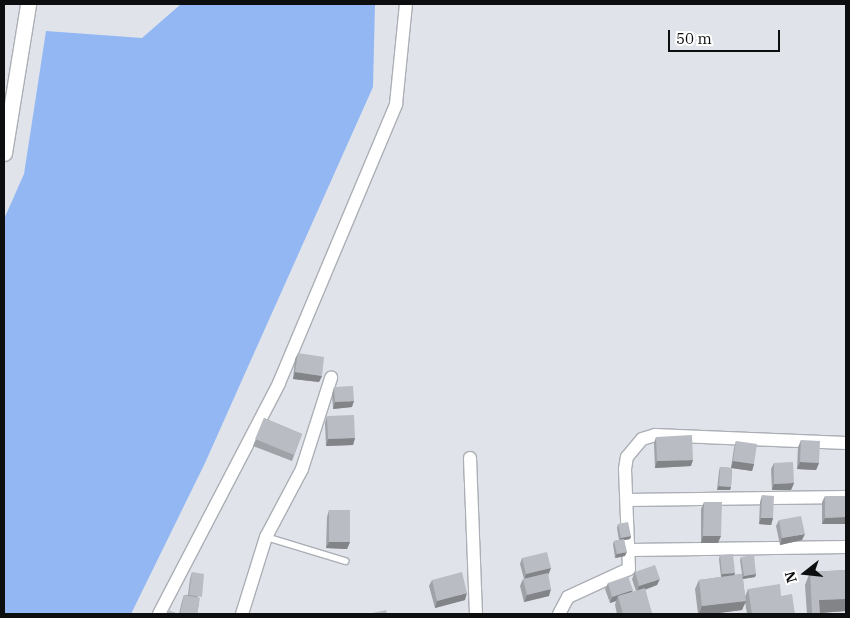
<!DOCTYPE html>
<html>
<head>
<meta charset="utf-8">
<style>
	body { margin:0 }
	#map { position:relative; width:850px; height:618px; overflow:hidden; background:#e0e4ea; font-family:"IBM Plex Serif",serif }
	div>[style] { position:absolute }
	.water>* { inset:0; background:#92b7f3 }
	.roads { filter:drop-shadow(1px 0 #abafb5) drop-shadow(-1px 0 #abafb5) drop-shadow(0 1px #abafb5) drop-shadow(0 -1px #abafb5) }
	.service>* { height:6px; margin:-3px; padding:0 3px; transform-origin:3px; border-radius:3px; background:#fff }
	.minor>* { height:12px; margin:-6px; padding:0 6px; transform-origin:6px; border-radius:6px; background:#fff }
	.tertiary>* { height:15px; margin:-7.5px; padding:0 7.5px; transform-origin:7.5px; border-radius:7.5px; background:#fff }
	.wall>* { inset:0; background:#9fa2a7 }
	.shaded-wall>* { inset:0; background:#828488 }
	.building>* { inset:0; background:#b9bcc2 }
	span { translate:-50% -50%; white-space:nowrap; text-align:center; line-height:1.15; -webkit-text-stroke:4px #fff; paint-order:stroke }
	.frame { position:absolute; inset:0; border:5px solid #0d0e10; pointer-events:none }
	.north { position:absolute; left:780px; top:548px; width:50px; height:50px; -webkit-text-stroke:4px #fff; paint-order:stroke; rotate:254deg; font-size:14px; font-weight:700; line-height:20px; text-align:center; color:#0d0e10 }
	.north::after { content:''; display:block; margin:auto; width:18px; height:22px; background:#0d0e10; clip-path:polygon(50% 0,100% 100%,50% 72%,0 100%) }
	.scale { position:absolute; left:668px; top:30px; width:112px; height:22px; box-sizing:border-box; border:2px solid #0d0e10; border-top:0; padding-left:6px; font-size:15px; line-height:18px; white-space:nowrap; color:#0d0e10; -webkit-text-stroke:4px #fff; paint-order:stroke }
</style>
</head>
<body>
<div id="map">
	<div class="water">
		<div style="clip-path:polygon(181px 4px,375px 4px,373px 87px,205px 463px,131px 614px,4px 614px,4px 219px,24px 174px,46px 31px,142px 38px)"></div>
	</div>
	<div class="roads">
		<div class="service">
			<div style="left:266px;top:537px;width:83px;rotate:16.9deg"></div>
		</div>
		<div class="minor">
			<div style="left:470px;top:458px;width:156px;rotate:87.8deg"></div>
			<div style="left:627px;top:500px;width:219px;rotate:-0.8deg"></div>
			<div style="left:631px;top:550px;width:215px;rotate:-0.8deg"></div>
			<div style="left:159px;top:614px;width:260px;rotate:-62.5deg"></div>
			<div style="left:279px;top:383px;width:303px;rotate:-67.2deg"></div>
			<div style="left:396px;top:104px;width:100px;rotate:-84.3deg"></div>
			<div style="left:242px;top:614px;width:81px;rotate:-72.7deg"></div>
			<div style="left:266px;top:537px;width:77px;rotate:-62.1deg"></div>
			<div style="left:302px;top:469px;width:96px;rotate:-72.3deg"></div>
			<div style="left:559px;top:614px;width:19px;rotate:-62deg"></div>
			<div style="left:568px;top:597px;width:67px;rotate:-24.7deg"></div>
			<div style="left:629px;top:569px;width:100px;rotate:-92.3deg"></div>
			<div style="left:625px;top:469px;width:12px;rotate:-81deg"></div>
			<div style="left:627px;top:457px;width:23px;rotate:-50deg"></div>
			<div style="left:642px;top:439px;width:14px;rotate:-17deg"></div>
			<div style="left:655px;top:435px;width:191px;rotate:2.4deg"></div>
		</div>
		<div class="tertiary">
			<div style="left:4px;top:153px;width:151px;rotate:-80.8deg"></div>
		</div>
	</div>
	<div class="wall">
		<div style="clip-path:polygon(298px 353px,322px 376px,319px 382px,293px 379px,295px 359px)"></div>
		<div style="clip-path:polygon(334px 387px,352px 407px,333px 409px,332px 394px)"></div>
		<div style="clip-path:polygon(327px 416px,355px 438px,353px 445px,326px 446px,325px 423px)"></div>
		<div style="clip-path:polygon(264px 418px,302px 434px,292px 461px,253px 446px)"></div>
		<div style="clip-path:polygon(656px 437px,691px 466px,655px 468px,654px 443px)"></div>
		<div style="clip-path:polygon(801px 440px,819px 463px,816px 470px,797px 469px,798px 447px)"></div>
		<div style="clip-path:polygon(736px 441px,754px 464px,752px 471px,732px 468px,731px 487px,730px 490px,717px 490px,719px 471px,720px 467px,731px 468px,734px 448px)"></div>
		<div style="clip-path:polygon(774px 463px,794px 483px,791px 490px,772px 490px,771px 469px)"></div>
		<div style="clip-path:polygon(762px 495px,773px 518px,771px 525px,759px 524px,760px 502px)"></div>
		<div style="clip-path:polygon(825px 496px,846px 496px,846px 524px,822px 524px,822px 502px)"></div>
		<div style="clip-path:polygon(704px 502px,718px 543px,701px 543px,701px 509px)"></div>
		<div style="clip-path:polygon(329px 510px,350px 542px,347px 549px,326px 548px,327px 517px)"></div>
		<div style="clip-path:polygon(779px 520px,802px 540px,780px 545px,776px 526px)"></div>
		<div style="clip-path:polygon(618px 524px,631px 536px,630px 539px,624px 540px,625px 556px,615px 558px,613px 544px,614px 541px,619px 540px,617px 528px)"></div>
		<div style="clip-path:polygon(720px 555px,735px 573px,734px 575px,742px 574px,740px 560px,741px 557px,756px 574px,755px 577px,743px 579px,745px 597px,748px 589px,781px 596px,795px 614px,747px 614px,745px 602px,742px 610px,711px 614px,698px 614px,695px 589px,699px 580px,721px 577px,719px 559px)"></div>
		<div style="clip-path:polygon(522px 558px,551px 568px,548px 575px,549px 596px,524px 602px,520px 586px,523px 579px,524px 579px,520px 564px)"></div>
		<div style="clip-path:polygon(846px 570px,846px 611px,820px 613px,819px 614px,807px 614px,805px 585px,810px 572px)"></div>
		<div style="clip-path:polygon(192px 572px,199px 603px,197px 614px,179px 614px,182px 601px,184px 595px,188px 595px,190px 579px)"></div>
		<div style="clip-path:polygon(635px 572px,657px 585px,645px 590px,652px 614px,617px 614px,615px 605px,616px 601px,610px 603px,605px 589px,608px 583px,632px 592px,636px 591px,632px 579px)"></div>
		<div style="clip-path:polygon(432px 580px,465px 600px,435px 608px,429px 586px)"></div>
	</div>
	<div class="shaded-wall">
		<div style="clip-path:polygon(295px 372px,322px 376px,319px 382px,293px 379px)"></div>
		<div style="clip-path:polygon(354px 401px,352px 407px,333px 409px,335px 402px)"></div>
		<div style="clip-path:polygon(355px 438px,353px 445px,326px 446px,328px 439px)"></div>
		<div style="clip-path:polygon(693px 460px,691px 466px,655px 468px,657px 461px)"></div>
		<div style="clip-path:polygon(733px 461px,754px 464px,752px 471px,731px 468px)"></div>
		<div style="clip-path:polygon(800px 462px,819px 463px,816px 470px,797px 469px)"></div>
		<div style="clip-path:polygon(794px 483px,791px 490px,772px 490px,774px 484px)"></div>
		<div style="clip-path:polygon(719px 486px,731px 487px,730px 490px,717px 490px)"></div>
		<div style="clip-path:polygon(846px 517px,846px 524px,822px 524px,825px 518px)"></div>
		<div style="clip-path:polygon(761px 518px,773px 518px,771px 525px,759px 524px)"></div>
		<div style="clip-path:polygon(805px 534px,802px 540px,780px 545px,782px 538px)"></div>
		<div style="clip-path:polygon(631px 536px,630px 539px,620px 541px,621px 538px)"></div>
		<div style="clip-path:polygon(703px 536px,721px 536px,718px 543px,701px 543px)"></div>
		<div style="clip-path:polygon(329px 542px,350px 542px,347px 549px,326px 548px)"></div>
		<div style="clip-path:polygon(627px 552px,625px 556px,615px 558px,617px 554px)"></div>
		<div style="clip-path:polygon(551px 568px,548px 575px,524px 581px,526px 574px)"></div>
		<div style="clip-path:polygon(735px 573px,734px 576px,721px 577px,722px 574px)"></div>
		<div style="clip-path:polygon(756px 574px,755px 577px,742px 579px,744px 576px)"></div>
		<div style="clip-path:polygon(660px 579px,657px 585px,637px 592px,639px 586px)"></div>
		<div style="clip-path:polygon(551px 589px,549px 596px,524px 602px,527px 595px)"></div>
		<div style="clip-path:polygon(633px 590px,630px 596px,618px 596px,616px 601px,610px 603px,612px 597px)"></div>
		<div style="clip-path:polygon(467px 593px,465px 600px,435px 608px,437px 601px)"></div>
		<div style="clip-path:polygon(846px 599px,846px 611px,820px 613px,819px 614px,812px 614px,819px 600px)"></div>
		<div style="clip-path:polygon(746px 601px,742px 610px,711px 614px,699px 614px,702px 606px)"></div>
	</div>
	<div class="building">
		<div style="clip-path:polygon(298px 353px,324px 357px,322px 376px,295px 372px)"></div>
		<div style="clip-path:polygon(353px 386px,354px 401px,335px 402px,334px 387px)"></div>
		<div style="clip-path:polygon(354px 415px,355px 438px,328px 439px,327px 416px)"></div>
		<div style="clip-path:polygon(264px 418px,302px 434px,294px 455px,255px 439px)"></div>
		<div style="clip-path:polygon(692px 435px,693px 460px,657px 461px,656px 437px)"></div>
		<div style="clip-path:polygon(801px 440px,820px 441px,819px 463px,800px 462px)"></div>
		<div style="clip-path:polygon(736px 441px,757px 444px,754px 464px,733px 461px)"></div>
		<div style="clip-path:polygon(793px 462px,794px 483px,774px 484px,774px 463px)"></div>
		<div style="clip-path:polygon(720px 467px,732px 468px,731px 487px,719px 486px)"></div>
		<div style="clip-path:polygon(762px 495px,774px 496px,773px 518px,761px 518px)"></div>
		<div style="clip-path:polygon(825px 496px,846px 496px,846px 517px,825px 518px)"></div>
		<div style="clip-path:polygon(704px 502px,722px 502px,721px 536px,703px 536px)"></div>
		<div style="clip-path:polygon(329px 510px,350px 510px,350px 542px,329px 542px)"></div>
		<div style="clip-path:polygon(801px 516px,805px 534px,782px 538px,779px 520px)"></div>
		<div style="clip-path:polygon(628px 522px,631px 536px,621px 538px,618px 524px)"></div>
		<div style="clip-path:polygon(624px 539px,627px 552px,617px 554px,614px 541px)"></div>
		<div style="clip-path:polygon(547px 552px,551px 568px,526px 574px,522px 558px)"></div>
		<div style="clip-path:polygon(733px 554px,735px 573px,722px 574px,720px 555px)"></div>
		<div style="clip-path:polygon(754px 555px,756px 574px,744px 576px,741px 557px)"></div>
		<div style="clip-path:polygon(655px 565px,660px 579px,639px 586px,635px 572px)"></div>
		<div style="clip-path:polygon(846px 570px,846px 599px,819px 600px,820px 613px,812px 613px,810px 572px)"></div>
		<div style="clip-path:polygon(192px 572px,204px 574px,202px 597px,189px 595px)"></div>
		<div style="clip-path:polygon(462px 572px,467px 593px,437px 601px,432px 580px)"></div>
		<div style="clip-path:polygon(548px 573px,551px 589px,527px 595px,523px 579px)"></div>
		<div style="clip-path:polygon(742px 574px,746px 601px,702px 606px,699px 580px)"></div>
		<div style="clip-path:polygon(628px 576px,633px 590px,612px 597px,608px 583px)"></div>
		<div style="clip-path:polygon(780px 584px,781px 596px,792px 594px,795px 614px,752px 614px,748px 589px)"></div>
		<div style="clip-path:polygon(645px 588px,652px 614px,623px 614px,618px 596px)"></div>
		<div style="clip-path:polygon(184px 595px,200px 598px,197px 614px,180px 614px)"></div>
		<div style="clip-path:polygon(168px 610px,179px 614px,167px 614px)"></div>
		<div style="clip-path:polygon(386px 610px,387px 614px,368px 614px)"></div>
	</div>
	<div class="frame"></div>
	<div class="north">N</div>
	<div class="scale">50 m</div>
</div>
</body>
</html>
